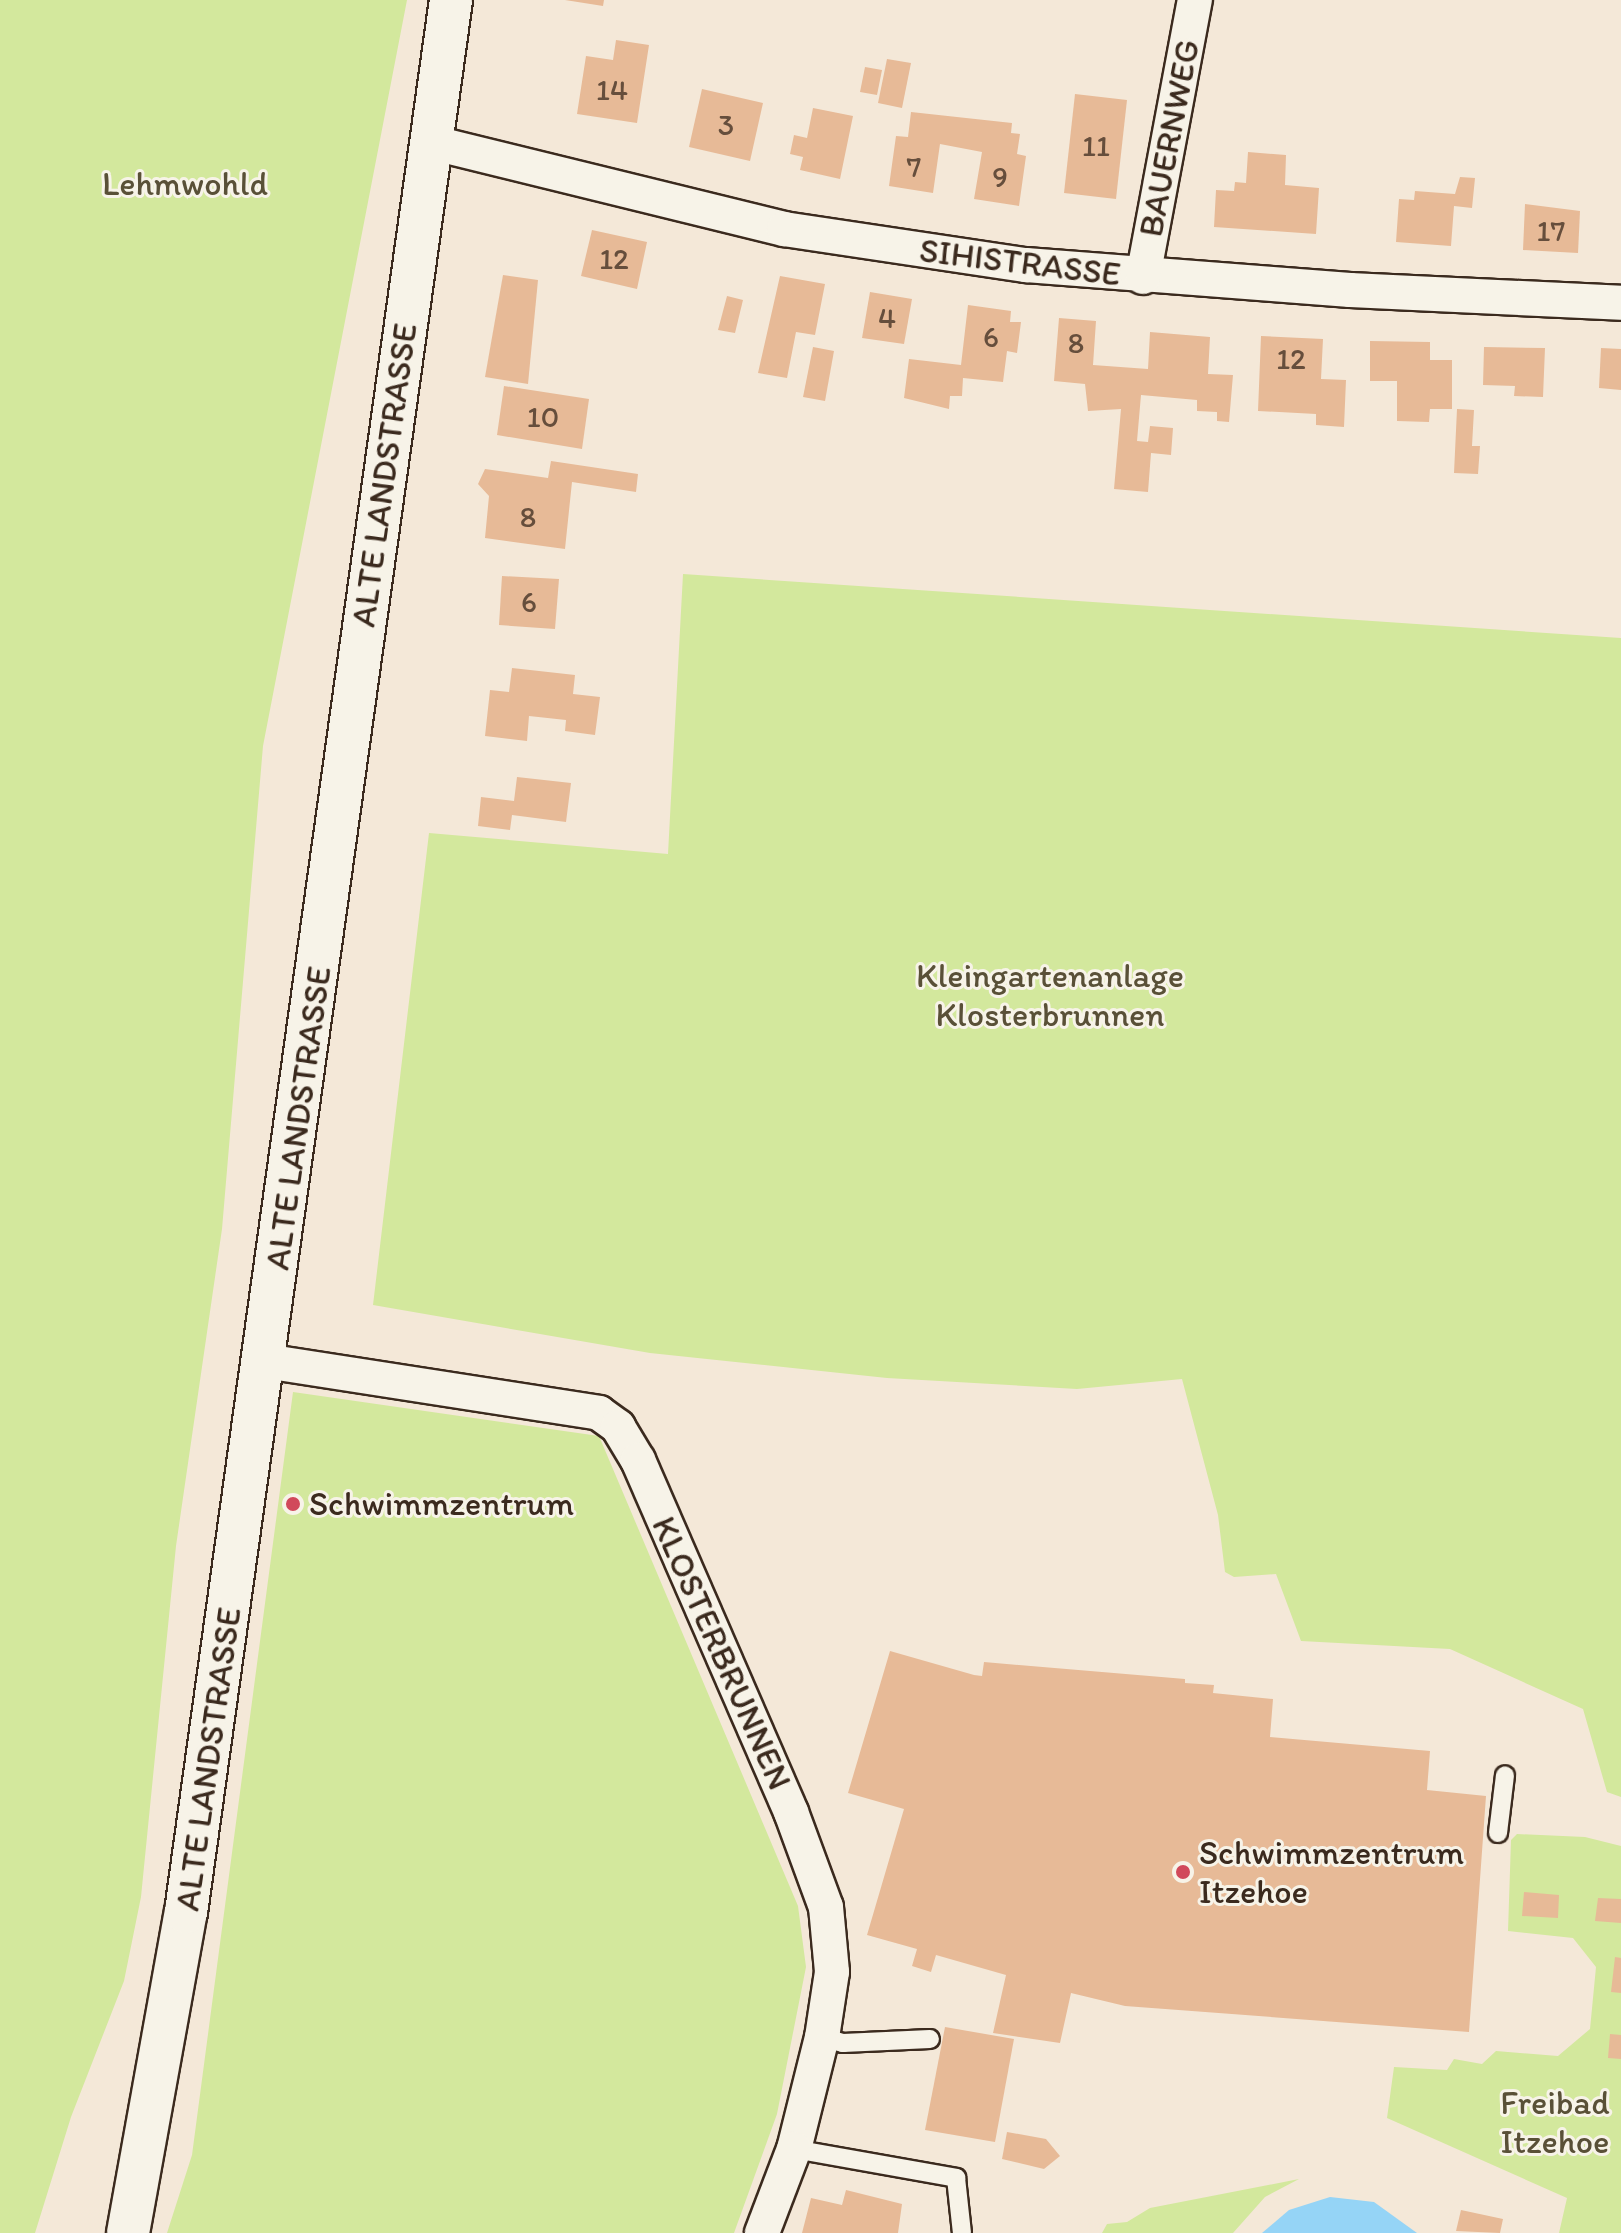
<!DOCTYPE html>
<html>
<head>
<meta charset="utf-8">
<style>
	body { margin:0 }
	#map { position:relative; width:1621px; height:2233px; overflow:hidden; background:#f4e8d8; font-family:Itim,sans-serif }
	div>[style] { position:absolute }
	.green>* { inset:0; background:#d3e89d }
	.water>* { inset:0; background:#95d4f6 }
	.building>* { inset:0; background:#e7ba97 }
	.roads { filter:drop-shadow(2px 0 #3b2a1e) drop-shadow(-2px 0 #3b2a1e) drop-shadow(0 2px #3b2a1e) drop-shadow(0 -2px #3b2a1e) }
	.service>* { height:18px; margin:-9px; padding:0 9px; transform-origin:9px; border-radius:9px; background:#f7f3e8 }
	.minor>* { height:34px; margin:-17px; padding:0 17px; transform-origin:17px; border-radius:17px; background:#f7f3e8 }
	.tertiary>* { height:42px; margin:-21px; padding:0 21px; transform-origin:21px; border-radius:21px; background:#f7f3e8 }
	.dots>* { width:22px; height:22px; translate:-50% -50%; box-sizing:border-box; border:4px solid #f7f3e8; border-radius:50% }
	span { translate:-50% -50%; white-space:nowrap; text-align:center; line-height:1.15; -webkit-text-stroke:6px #f7f3e8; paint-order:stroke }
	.number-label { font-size:30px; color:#664e3c }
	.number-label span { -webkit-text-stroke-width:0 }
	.street-label { font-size:34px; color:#3b2a1e }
	.park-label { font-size:34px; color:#595037 }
	.poi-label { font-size:34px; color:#3b2a1e }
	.left { translate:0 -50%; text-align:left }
</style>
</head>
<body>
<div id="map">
	<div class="green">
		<div style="clip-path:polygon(0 0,407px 0,263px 746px,222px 1229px,176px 1546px,141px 1897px,124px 1981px,71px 2117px,35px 2233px,0 2233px)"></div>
		<div style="clip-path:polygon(683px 574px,1621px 638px,1621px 1797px,1607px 1792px,1583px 1709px,1450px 1649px,1301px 1641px,1276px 1574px,1234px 1577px,1225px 1572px,1218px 1515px,1182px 1379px,1077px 1389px,887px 1378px,650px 1353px,373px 1305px,429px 833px,668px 854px)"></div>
		<div style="clip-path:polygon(293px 1392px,599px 1436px,798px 1906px,806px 1967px,777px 2114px,734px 2233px,167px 2233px,192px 2155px)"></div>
		<div style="clip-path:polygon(1517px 1834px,1585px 1837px,1621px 1846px,1621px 2233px,1559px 2233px,1567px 2198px,1387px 2118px,1394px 2067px,1447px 2070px,1454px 2059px,1482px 2064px,1496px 2051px,1558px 2056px,1590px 2029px,1596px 1967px,1573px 1938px,1508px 1931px,1511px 1840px)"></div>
		<div style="clip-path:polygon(1299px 2179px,1265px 2197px,1233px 2233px,1102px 2233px,1107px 2224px,1127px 2222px,1150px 2208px)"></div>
	</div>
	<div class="water">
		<div style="clip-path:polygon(1330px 2197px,1374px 2202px,1417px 2233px,1262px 2233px,1289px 2210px)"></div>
	</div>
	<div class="building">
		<div style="clip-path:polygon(565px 0,604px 0,603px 6px)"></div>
		<div style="clip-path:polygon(616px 40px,649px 45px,637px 123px,577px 114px,586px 56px,613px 60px)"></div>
		<div style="clip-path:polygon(887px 59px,911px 63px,902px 108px,878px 103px)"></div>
		<div style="clip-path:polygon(865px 67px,882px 70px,877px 95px,860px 92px)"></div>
		<div style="clip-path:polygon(702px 89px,763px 103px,750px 161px,689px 147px)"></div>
		<div style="clip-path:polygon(1075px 94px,1127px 100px,1116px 199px,1064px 193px)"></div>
		<div style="clip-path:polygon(813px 108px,853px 116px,840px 179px,800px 170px,803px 157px,790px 154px,794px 135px,807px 138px)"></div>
		<div style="clip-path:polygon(911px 112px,1012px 123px,1011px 133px,1020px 134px,1017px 154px,1026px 156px,1019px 206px,974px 199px,982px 152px,940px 144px,933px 193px,889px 186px,896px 136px,908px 137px)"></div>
		<div style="clip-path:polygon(1248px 152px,1286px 155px,1285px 185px,1319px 188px,1316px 234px,1214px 227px,1216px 190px,1234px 191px,1235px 182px,1246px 183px)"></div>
		<div style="clip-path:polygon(1460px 177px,1475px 178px,1472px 208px,1454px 206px,1451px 246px,1396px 242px,1399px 199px,1414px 200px,1415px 191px,1455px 194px)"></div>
		<div style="clip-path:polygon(1525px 204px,1580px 211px,1578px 253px,1523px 250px)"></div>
		<div style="clip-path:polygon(592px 230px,647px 242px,637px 289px,581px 276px)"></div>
		<div style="clip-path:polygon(503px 275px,538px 280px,528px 384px,485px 377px)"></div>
		<div style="clip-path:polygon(780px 276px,825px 284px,815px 335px,796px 332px,787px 378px,758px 373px)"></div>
		<div style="clip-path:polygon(870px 292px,912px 299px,904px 344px,862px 338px)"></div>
		<div style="clip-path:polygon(727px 296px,743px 300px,735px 333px,718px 330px)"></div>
		<div style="clip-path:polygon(968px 305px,1011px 311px,1010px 322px,1021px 322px,1017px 353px,1007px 351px,1003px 382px,963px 378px,962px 396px,950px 396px,949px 409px,904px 398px,909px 359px,961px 365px)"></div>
		<div style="clip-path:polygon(1059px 318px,1096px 321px,1093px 365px,1148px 369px,1150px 332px,1210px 337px,1208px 374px,1233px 375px,1229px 422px,1217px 421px,1217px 412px,1197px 411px,1197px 400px,1141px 395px,1137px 441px,1148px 442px,1150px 426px,1173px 428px,1171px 455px,1151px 453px,1148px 492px,1114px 489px,1121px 409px,1088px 411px,1085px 384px,1054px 381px)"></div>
		<div style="clip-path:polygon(1261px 336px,1323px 339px,1321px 379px,1346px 380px,1344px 427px,1316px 425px,1316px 414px,1258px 411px)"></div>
		<div style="clip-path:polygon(1370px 341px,1430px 342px,1430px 360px,1452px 360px,1452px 409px,1430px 409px,1429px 422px,1397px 421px,1397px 381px,1370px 381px)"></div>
		<div style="clip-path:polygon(813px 347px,834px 351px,825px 401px,803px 397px)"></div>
		<div style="clip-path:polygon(1484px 347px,1545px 348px,1543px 397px,1514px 396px,1515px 386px,1483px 385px)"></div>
		<div style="clip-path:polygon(1601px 348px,1621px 349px,1621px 390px,1599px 388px)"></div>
		<div style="clip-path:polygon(504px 386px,589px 399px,582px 449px,497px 435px)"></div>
		<div style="clip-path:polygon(1457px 409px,1474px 410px,1472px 446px,1480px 446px,1478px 474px,1454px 473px)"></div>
		<div style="clip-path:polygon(551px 461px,638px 474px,636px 492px,572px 482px,565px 549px,485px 538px,489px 496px,478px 484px,485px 469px,548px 478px)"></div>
		<div style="clip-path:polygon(502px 576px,559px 579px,555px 629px,499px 625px)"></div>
		<div style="clip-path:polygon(512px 668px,575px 675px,573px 694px,600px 697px,595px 735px,565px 731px,566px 720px,529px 716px,527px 741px,485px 736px,490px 690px,509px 692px)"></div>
		<div style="clip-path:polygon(517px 777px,571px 783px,566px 822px,512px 815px,510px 830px,478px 826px,481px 797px,514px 801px)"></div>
		<div style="clip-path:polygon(890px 1651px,974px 1675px,982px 1676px,984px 1662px,1185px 1679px,1185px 1683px,1214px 1685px,1213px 1693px,1273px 1699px,1270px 1737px,1430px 1751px,1427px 1790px,1486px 1796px,1469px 2032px,1125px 2006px,1071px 1993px,1060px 2043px,993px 2033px,1006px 1975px,936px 1955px,931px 1972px,912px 1966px,917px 1949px,867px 1935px,904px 1809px,848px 1793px)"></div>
		<div style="clip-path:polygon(1524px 1892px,1559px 1895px,1558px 1918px,1522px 1916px)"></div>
		<div style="clip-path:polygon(1598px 1898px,1621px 1899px,1621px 1923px,1595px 1921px)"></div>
		<div style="clip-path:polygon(1615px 1957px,1621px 1958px,1621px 1993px,1611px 1992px)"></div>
		<div style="clip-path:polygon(945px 2027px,1014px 2039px,995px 2142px,925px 2130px)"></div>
		<div style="clip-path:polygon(1610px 2034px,1621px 2035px,1621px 2059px,1608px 2058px)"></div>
		<div style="clip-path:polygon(1007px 2132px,1046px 2139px,1060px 2156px,1044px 2169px,1002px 2159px)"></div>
		<div style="clip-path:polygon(846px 2190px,902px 2204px,898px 2233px,802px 2233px,811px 2198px,842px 2205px)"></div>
		<div style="clip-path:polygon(1461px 2210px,1503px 2219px,1500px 2233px,1456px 2231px)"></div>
	</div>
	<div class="roads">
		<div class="service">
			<div style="left:1498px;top:1833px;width:58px;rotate:-83.1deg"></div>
			<div style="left:822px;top:2037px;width:22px;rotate:16deg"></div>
			<div style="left:843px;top:2043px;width:87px;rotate:-2.6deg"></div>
			<div style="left:794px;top:2149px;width:165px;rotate:10.1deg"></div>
			<div style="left:956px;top:2178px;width:55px;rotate:83.8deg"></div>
		</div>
		<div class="minor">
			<div style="left:430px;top:142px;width:365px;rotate:13.8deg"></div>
			<div style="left:784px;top:229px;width:245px;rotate:8.5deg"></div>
			<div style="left:1026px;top:265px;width:325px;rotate:4.4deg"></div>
			<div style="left:1350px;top:290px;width:271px;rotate:2.7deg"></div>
			<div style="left:1143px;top:277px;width:282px;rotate:-79.4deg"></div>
			<div style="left:265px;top:1361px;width:338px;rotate:8.8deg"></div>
			<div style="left:599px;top:1413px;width:24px;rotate:36deg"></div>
			<div style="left:618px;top:1427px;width:39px;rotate:59deg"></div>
			<div style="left:638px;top:1460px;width:384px;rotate:66.5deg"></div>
			<div style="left:791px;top:1812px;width:101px;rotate:69.8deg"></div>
			<div style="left:826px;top:1907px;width:65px;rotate:84.7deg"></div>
			<div style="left:832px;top:1972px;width:66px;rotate:98.7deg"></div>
			<div style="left:822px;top:2037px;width:115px;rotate:104deg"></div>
			<div style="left:794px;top:2149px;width:90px;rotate:110.9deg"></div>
		</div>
		<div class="tertiary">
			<div style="left:128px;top:2233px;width:326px;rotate:-79.8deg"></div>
			<div style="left:186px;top:1912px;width:1930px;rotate:-82.11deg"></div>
		</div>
	</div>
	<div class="dots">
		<div style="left:293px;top:1504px;background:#d1495b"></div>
		<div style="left:1183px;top:1872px;background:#d1495b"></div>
	</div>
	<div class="number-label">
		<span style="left:612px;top:90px">14</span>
		<span style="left:726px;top:125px">3</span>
		<span style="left:1096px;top:146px">11</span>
		<span style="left:914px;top:167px">7</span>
		<span style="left:1000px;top:177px">9</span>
		<span style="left:1551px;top:231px">17</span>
		<span style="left:614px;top:259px">12</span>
		<span style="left:887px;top:318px">4</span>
		<span style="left:991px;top:337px">6</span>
		<span style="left:1076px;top:343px">8</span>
		<span style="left:1291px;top:359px">12</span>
		<span style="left:543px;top:417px">10</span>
		<span style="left:528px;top:517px">8</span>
		<span style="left:529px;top:602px">6</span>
	</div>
	<div class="street-label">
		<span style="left:1169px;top:138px;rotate:-79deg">BAUERNWEG</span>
		<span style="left:1020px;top:262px;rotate:7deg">SIHISTRASSE</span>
		<span style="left:384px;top:475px;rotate:-82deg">ALTE LANDSTRASSE</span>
		<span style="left:298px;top:1118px;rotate:-82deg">ALTE LANDSTRASSE</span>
		<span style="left:722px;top:1653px;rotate:66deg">KLOSTERBRUNNEN</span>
		<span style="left:208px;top:1759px;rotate:-82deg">ALTE LANDSTRASSE</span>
	</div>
	<div class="park-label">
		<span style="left:185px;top:184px">Lehmwohld</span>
		<span style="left:1050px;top:995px">Kleingartenanlage<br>Klosterbrunnen</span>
		<span style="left:1555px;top:2122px">Freibad<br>Itzehoe</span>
	</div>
	<div class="poi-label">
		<span class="left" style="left:309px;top:1504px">Schwimmzentrum</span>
		<span class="left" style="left:1199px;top:1872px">Schwimmzentrum<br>Itzehoe</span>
	</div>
</div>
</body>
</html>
